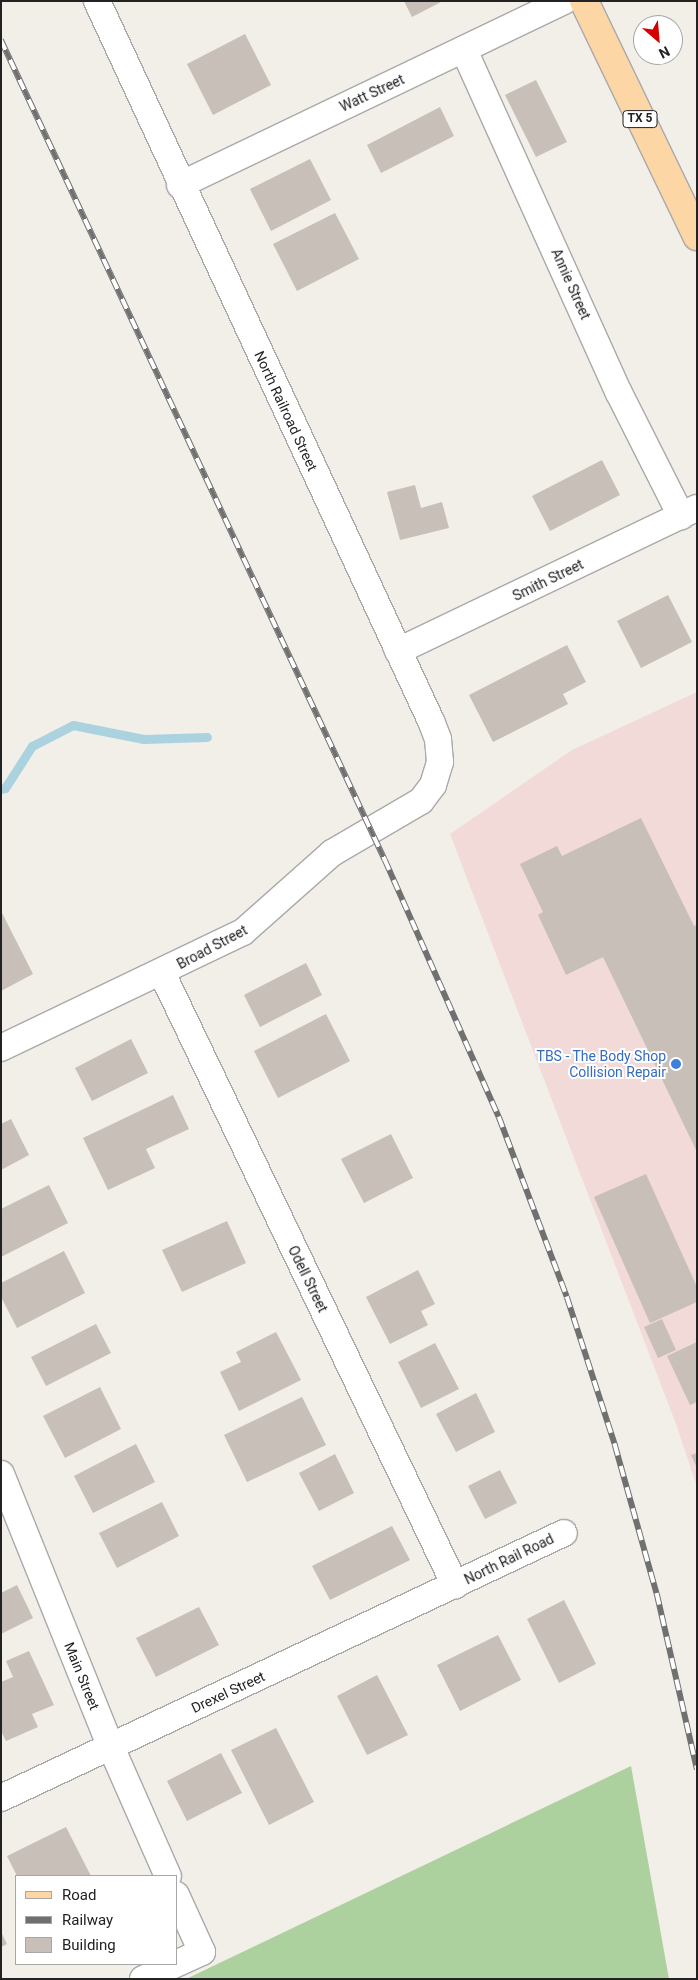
<!DOCTYPE html>
<html>
<head>
<meta charset="utf-8">
<style>
	body { margin:0 }
	#map { position:relative; width:698px; height:1980px; overflow:hidden; background:#f2efe9; font-family:Roboto,sans-serif }
	div>[style] { position:absolute }
	.commercial>* { inset:0; background:#f2dad9 }
	.forest>* { inset:0; background:#add19e }
	.stream>* { height:9px; margin:-4.5px; padding:0 4.5px; transform-origin:4.5px; border-radius:4.5px; background:#aad3df }
	.building>* { inset:0; background:#c7bfb8 }
	.roads { filter:drop-shadow(1px 0 #a9a9a9) drop-shadow(-1px 0 #a9a9a9) drop-shadow(0 1px #a9a9a9) drop-shadow(0 -1px #a9a9a9) }
	.street>* { height:26px; margin:-13px; padding:0 13px; transform-origin:13px; border-radius:13px; background:#fff }
	.primary>* { height:28px; margin:-14px; padding:0 14px; transform-origin:14px; border-radius:14px; background:#fcd6a4 }
	.rail>* { height:5.5px; margin-top:-2.75px; transform-origin:0; background:repeating-linear-gradient(90deg,#fff 0 11px,#707070 0 22px); box-sizing:border-box; border-block:1px solid #707070 }
	.dots>* { width:14px; height:14px; translate:-50% -50%; box-sizing:border-box; border:2px solid #fff; border-radius:50% }
	span { translate:-50% -50%; white-space:nowrap; text-align:center; line-height:1.15; -webkit-text-stroke:4px #fff; paint-order:stroke }
	.shield-label span { padding:1px 4px; background:#fff; border:1px solid; border-radius:4px; -webkit-text-stroke-width:0 }
	.shield-label { font-size:12px; color:#222; font-weight:700 }
	.street-label { font-size:14px; color:#222 }
	.shop-label { font-size:14px; color:#366cbe }
	.right { translate:-100% -50%; text-align:right }
	.frame { position:absolute; inset:0; border:2px solid #222; pointer-events:none }
	.legend { position:absolute; left:15px; top:1875px; width:162px; height:90px; box-sizing:border-box; background:#fff; border:1px solid #a7a7a7; margin:0; padding:6px 9px; list-style:none; font-size:15px; color:#222 }
	.legend li { display:flex; align-items:center; gap:10px; height:25px }
	.legend b { width:25px; border:1px solid #a7a7a7 }
	.north { position:absolute; left:633px; top:15px; width:50px; height:50px; box-sizing:border-box; background:#fff; border:1px solid #a7a7a7; border-radius:50%; rotate:153deg; font-size:14px; font-weight:700; line-height:20px; text-align:center; color:#222 }
	.north::after { content:''; display:block; margin:auto; width:18px; height:22px; background:#d40000; clip-path:polygon(50% 0,100% 100%,50% 72%,0 100%) }
</style>
</head>
<body>
<div id="map">
	<div class="commercial">
		<div style="clip-path:polygon(697px 692px,697px 1487px,676px 1424px,450px 834px,572px 750px)"></div>
	</div>
	<div class="forest">
		<div style="clip-path:polygon(631px 1766px,669px 1979px,186px 1979px)"></div>
	</div>
	<div class="stream">
		<div style="left:1px;top:789px;width:4px;rotate:-14deg"></div>
		<div style="left:5px;top:788px;width:50px;rotate:-57.3deg"></div>
		<div style="left:32px;top:746px;width:46px;rotate:-27.1deg"></div>
		<div style="left:73px;top:725px;width:72px;rotate:11.2deg"></div>
		<div style="left:144px;top:739px;width:63px;rotate:-1.8deg"></div>
	</div>
	<div class="building">
		<div style="clip-path:polygon(404px 1px,443px 1px,412px 17px)"></div>
		<div style="clip-path:polygon(245px 34px,271px 85px,213px 115px,187px 64px)"></div>
		<div style="clip-path:polygon(536px 80px,567px 142px,536px 157px,505px 95px)"></div>
		<div style="clip-path:polygon(440px 107px,454px 136px,381px 173px,367px 145px)"></div>
		<div style="clip-path:polygon(310px 159px,331px 200px,271px 231px,250px 189px)"></div>
		<div style="clip-path:polygon(335px 213px,359px 259px,297px 291px,273px 244px)"></div>
		<div style="clip-path:polygon(602px 460px,620px 495px,550px 531px,532px 496px)"></div>
		<div style="clip-path:polygon(415px 485px,421px 508px,442px 502px,449px 528px,400px 540px,387px 492px)"></div>
		<div style="clip-path:polygon(668px 595px,692px 642px,641px 668px,617px 621px)"></div>
		<div style="clip-path:polygon(567px 645px,586px 682px,563px 694px,568px 704px,493px 742px,469px 695px)"></div>
		<div style="clip-path:polygon(641px 818px,694px 926px,697px 925px,697px 1152px,603px 957px,566px 975px,538px 915px,543px 912px,520px 864px,557px 846px,562px 856px)"></div>
		<div style="clip-path:polygon(1px 911px,33px 974px,1px 991px)"></div>
		<div style="clip-path:polygon(306px 963px,322px 995px,260px 1027px,244px 995px)"></div>
		<div style="clip-path:polygon(326px 1014px,350px 1061px,278px 1098px,254px 1051px)"></div>
		<div style="clip-path:polygon(131px 1039px,148px 1073px,92px 1101px,75px 1068px)"></div>
		<div style="clip-path:polygon(173px 1095px,189px 1129px,146px 1149px,155px 1168px,108px 1190px,83px 1138px)"></div>
		<div style="clip-path:polygon(11px 1119px,29px 1155px,1px 1170px,1px 1124px)"></div>
		<div style="clip-path:polygon(391px 1134px,413px 1178px,364px 1203px,341px 1159px)"></div>
		<div style="clip-path:polygon(646px 1174px,697px 1287px,697px 1302px,650px 1323px,594px 1197px)"></div>
		<div style="clip-path:polygon(49px 1185px,68px 1223px,1px 1257px,1px 1209px)"></div>
		<div style="clip-path:polygon(227px 1221px,246px 1263px,182px 1292px,162px 1250px)"></div>
		<div style="clip-path:polygon(64px 1251px,85px 1293px,17px 1328px,1px 1297px,1px 1283px)"></div>
		<div style="clip-path:polygon(418px 1270px,435px 1304px,421px 1311px,428px 1325px,390px 1344px,366px 1297px)"></div>
		<div style="clip-path:polygon(662px 1319px,676px 1350px,658px 1358px,644px 1327px)"></div>
		<div style="clip-path:polygon(96px 1324px,111px 1353px,46px 1386px,31px 1357px)"></div>
		<div style="clip-path:polygon(276px 1332px,301px 1380px,239px 1411px,220px 1372px,241px 1362px,236px 1352px)"></div>
		<div style="clip-path:polygon(697px 1342px,697px 1402px,690px 1405px,667px 1356px)"></div>
		<div style="clip-path:polygon(435px 1343px,459px 1389px,421px 1408px,398px 1362px)"></div>
		<div style="clip-path:polygon(100px 1387px,121px 1429px,65px 1458px,43px 1416px)"></div>
		<div style="clip-path:polygon(476px 1393px,495px 1432px,456px 1452px,436px 1414px)"></div>
		<div style="clip-path:polygon(302px 1397px,326px 1445px,247px 1482px,224px 1435px)"></div>
		<div style="clip-path:polygon(136px 1444px,155px 1482px,93px 1513px,74px 1476px)"></div>
		<div style="clip-path:polygon(697px 1453px,697px 1468px,691px 1455px)"></div>
		<div style="clip-path:polygon(335px 1454px,354px 1493px,319px 1511px,299px 1473px)"></div>
		<div style="clip-path:polygon(500px 1470px,517px 1503px,485px 1519px,468px 1486px)"></div>
		<div style="clip-path:polygon(162px 1502px,179px 1536px,117px 1568px,99px 1533px)"></div>
		<div style="clip-path:polygon(392px 1526px,410px 1560px,330px 1600px,312px 1566px)"></div>
		<div style="clip-path:polygon(17px 1585px,33px 1618px,1px 1634px,1px 1593px)"></div>
		<div style="clip-path:polygon(564px 1600px,596px 1664px,559px 1683px,527px 1619px)"></div>
		<div style="clip-path:polygon(199px 1607px,219px 1645px,156px 1677px,136px 1638px)"></div>
		<div style="clip-path:polygon(498px 1635px,521px 1680px,460px 1711px,437px 1665px)"></div>
		<div style="clip-path:polygon(29px 1651px,54px 1705px,32px 1714px,38px 1727px,6px 1741px,1px 1731px,1px 1682px,13px 1677px,6px 1661px)"></div>
		<div style="clip-path:polygon(377px 1675px,408px 1735px,367px 1755px,337px 1696px)"></div>
		<div style="clip-path:polygon(276px 1728px,314px 1802px,269px 1825px,231px 1750px)"></div>
		<div style="clip-path:polygon(221px 1753px,242px 1793px,187px 1821px,167px 1781px)"></div>
		<div style="clip-path:polygon(66px 1827px,91px 1876px,17px 1876px,7px 1856px)"></div>
		<div style="clip-path:polygon(1px 1932px,7px 1944px,1px 1947px)"></div>
	</div>
	<div class="roads">
		<div class="street">
			<div style="left:464px;top:50px;width:376px;rotate:65.7deg"></div>
			<div style="left:619px;top:393px;width:138px;rotate:63.2deg"></div>
			<div style="left:180px;top:185px;width:426px;rotate:-25.6deg"></div>
			<div style="left:398px;top:651px;width:331px;rotate:-25.6deg"></div>
			<div style="left:162px;top:973px;width:679px;rotate:64.42deg"></div>
			<div style="left:1px;top:1048px;width:268px;rotate:-25.6deg"></div>
			<div style="left:243px;top:932px;width:119px;rotate:-41.6deg"></div>
			<div style="left:332px;top:853px;width:103px;rotate:-30.3deg"></div>
			<div style="left:421px;top:801px;width:20px;rotate:-53deg"></div>
			<div style="left:433px;top:785px;width:24px;rotate:-73deg"></div>
			<div style="left:440px;top:762px;width:23px;rotate:-95deg"></div>
			<div style="left:438px;top:739px;width:19px;rotate:-111deg"></div>
			<div style="left:431px;top:721px;width:794px;rotate:-114.89deg"></div>
			<div style="left:1px;top:1474px;width:294px;rotate:68.1deg"></div>
			<div style="left:111px;top:1747px;width:141px;rotate:66.2deg"></div>
			<div style="left:1px;top:1798px;width:622px;rotate:-25.21deg"></div>
			<div style="left:143px;top:1979px;width:65px;rotate:-24.6deg"></div>
			<div style="left:202px;top:1952px;width:63px;rotate:-114.5deg"></div>
		</div>
		<div class="primary">
			<div style="left:584px;top:1px;width:261px;rotate:64.3deg"></div>
		</div>
	</div>
	<div class="rail">
		<div style="left:1px;top:40px;width:905px;rotate:64.91deg"></div>
		<div style="left:385px;top:860px;width:281px;rotate:66.1deg"></div>
		<div style="left:499px;top:1117px;width:192px;rotate:69.3deg"></div>
		<div style="left:567px;top:1297px;width:156px;rotate:72deg"></div>
		<div style="left:615px;top:1445px;width:155px;rotate:74.3deg"></div>
		<div style="left:657px;top:1594px;width:180px;rotate:77.1deg"></div>
	</div>
	<div class="dots">
		<div style="left:676px;top:1064px;background:#3f7fe0"></div>
	</div>
	<div class="shield-label">
		<span style="left:640px;top:119px">TX 5</span>
	</div>
	<div class="street-label">
		<span style="left:372px;top:93px;rotate:-25deg">Watt Street</span>
		<span style="left:571px;top:284px;rotate:66deg">Annie Street</span>
		<span style="left:286px;top:411px;rotate:65deg">North Railroad Street</span>
		<span style="left:548px;top:580px;rotate:-26deg">Smith Street</span>
		<span style="left:212px;top:947px;rotate:-28deg">Broad Street</span>
		<span style="left:308px;top:1279px;rotate:64deg">Odell Street</span>
		<span style="left:509px;top:1559px;rotate:-26deg">North Rail Road</span>
		<span style="left:82px;top:1676px;rotate:68deg">Main Street</span>
		<span style="left:228px;top:1692px;rotate:-25deg">Drexel Street</span>
	</div>
	<div class="shop-label">
		<span class="right" style="left:666px;top:1064px">TBS - The Body Shop<br>Collision Repair</span>
	</div>
	<div class="frame"></div>
	<ul class="legend">
	<li><b style="height:6px;background:#fcd6a4"></b>Road</li>
	<li><b style="height:6px;background:#707070"></b>Railway</li>
	<li><b style="height:14px;background:#c7bfb8"></b>Building</li>
	</ul>
	<div class="north">N</div>
</div>
</body>
</html>
